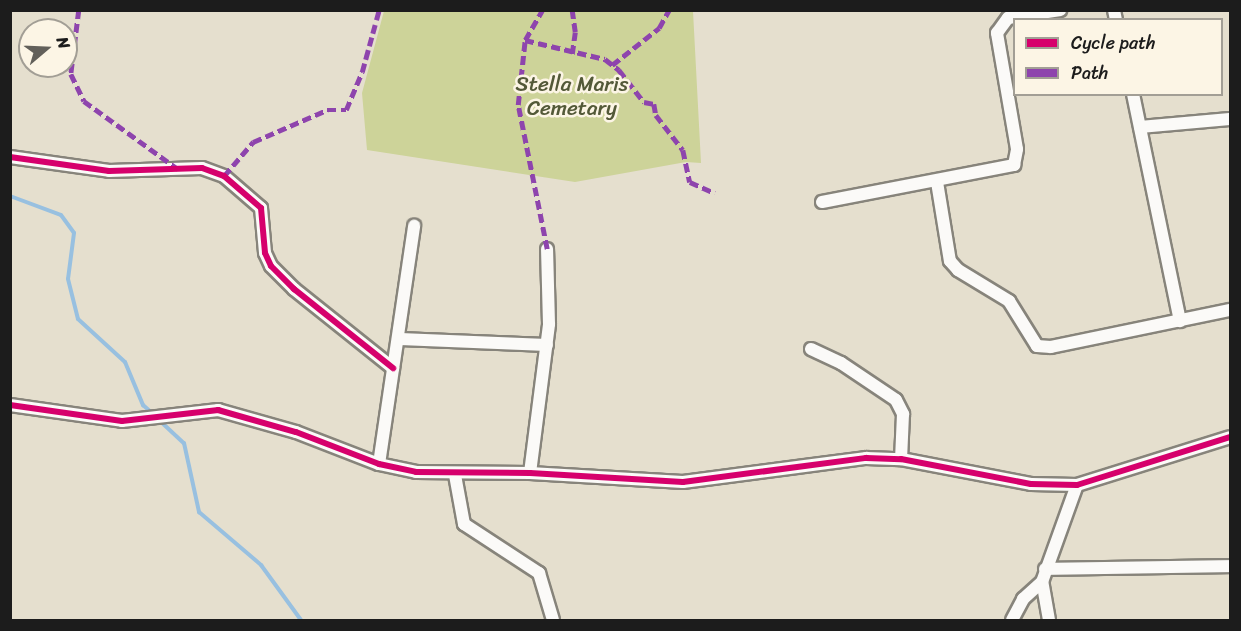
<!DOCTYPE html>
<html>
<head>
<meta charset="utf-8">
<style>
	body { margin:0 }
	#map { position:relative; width:1241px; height:631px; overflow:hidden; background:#e5dfce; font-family:Sriracha,sans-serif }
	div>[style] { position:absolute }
	.green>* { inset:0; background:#cdd399 }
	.stream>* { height:4px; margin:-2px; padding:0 2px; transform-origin:2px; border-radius:2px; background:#98c0e0 }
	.roads { filter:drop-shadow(2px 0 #87847b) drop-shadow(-2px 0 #87847b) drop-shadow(0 2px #87847b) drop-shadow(0 -2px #87847b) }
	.minor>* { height:12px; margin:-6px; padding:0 6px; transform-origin:6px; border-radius:6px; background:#fbfaf8 }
	.quiet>* { height:4.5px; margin-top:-2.25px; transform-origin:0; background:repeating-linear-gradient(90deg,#8e44ad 0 9px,transparent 0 13.5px) }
	.cycleway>* { height:6px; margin:-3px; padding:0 3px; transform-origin:3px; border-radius:3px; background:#d6006c }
	span { translate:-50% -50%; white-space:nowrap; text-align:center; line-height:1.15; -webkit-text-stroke:5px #fcf5e5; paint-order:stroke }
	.park-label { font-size:21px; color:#535938 }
	.frame { position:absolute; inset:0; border:12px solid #1c1c1c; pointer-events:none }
	.legend { position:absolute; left:1013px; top:18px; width:210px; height:78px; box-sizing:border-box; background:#fcf5e5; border:2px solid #a29e95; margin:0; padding:8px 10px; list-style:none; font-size:18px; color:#1c1c1c }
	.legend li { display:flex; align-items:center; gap:12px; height:30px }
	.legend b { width:30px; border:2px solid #a29e95 }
	.north { position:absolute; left:18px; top:18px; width:60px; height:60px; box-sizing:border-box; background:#fcf5e5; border:2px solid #a29e95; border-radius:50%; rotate:71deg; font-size:16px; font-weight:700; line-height:24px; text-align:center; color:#1c1c1c }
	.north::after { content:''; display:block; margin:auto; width:21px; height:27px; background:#62605a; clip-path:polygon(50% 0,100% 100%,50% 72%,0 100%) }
</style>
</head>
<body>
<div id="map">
	<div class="green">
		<div style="clip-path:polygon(384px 11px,693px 11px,701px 163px,686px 162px,575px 182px,367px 150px,362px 93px)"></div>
	</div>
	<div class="stream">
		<div style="left:10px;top:196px;width:54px;rotate:20.4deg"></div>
		<div style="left:61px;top:215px;width:22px;rotate:54deg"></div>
		<div style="left:74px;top:233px;width:46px;rotate:97.4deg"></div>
		<div style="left:68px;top:279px;width:41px;rotate:76deg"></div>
		<div style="left:78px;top:319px;width:64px;rotate:42.5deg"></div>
		<div style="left:125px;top:362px;width:47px;rotate:67.3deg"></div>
		<div style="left:143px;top:405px;width:15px;rotate:42deg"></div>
		<div style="left:159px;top:420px;width:34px;rotate:43deg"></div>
		<div style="left:184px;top:443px;width:71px;rotate:77.7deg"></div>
		<div style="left:199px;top:512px;width:82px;rotate:40.5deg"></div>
		<div style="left:261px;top:565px;width:68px;rotate:54deg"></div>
	</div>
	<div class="roads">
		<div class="minor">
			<div style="left:1114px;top:10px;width:10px;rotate:79deg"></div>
			<div style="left:1133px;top:94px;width:232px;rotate:78.3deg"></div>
			<div style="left:1140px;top:127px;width:90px;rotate:-5.1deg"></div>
			<div style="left:10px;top:157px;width:100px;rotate:8deg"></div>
			<div style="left:109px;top:171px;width:93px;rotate:-1.8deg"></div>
			<div style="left:202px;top:168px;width:23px;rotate:20deg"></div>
			<div style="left:224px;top:176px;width:49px;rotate:40.9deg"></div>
			<div style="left:261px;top:208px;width:45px;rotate:84.9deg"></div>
			<div style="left:265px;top:253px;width:14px;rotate:65deg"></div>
			<div style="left:271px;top:266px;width:33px;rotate:45deg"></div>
			<div style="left:294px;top:289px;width:127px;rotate:38.6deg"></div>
			<div style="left:937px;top:182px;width:80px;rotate:80.7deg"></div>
			<div style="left:950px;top:261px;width:12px;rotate:48deg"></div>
			<div style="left:958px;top:270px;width:60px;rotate:31.3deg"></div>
			<div style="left:1009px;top:301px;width:53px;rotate:58.1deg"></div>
			<div style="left:1037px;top:346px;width:14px;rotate:4deg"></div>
			<div style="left:1051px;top:347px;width:183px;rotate:-11.7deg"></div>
			<div style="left:822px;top:202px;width:196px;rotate:-10.9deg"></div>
			<div style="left:1014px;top:165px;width:16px;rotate:-79deg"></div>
			<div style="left:1017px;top:149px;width:118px;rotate:-99.8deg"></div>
			<div style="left:997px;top:33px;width:19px;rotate:-54deg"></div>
			<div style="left:1008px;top:18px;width:53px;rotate:-8.7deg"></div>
			<div style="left:400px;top:339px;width:147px;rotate:2.3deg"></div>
			<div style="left:811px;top:349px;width:33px;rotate:25deg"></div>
			<div style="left:841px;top:363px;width:66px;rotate:33.9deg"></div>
			<div style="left:896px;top:400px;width:16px;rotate:63deg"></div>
			<div style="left:903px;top:414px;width:45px;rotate:92.5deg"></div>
			<div style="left:10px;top:405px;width:113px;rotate:8.1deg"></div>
			<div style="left:122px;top:421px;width:97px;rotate:-6.5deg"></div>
			<div style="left:218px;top:410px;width:81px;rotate:15.8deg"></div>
			<div style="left:296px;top:432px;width:89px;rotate:21.1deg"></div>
			<div style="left:379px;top:464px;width:38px;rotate:12deg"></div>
			<div style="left:416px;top:472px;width:114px;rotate:0.5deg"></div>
			<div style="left:530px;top:473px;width:153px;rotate:3.4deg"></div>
			<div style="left:683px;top:482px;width:185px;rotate:-7.5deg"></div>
			<div style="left:866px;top:458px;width:35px;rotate:2deg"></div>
			<div style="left:901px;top:459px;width:132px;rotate:10.9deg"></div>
			<div style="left:1031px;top:484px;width:46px;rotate:1.2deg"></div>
			<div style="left:1077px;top:485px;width:160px;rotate:-17.4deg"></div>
			<div style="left:379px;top:464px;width:241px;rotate:-81.6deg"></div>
			<div style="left:530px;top:473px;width:150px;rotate:-82.7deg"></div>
			<div style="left:549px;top:324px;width:75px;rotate:-91.5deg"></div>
			<div style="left:455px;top:475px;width:50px;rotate:79.6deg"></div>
			<div style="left:464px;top:524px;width:90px;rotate:33.2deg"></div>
			<div style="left:539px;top:573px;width:49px;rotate:73.4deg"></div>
			<div style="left:1045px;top:569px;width:185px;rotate:-0.9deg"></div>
			<div style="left:1012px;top:620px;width:24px;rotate:-62deg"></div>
			<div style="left:1023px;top:599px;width:25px;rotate:-42deg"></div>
			<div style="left:1049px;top:620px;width:39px;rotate:-100deg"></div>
			<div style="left:1042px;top:582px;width:103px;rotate:-70.2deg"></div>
		</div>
	</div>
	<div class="quiet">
		<div style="left:79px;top:10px;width:64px;rotate:97.1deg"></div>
		<div style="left:71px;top:74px;width:30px;rotate:64deg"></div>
		<div style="left:84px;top:101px;width:116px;rotate:35.9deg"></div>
		<div style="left:525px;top:40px;width:34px;rotate:-60deg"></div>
		<div style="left:572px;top:54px;width:22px;rotate:-82deg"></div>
		<div style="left:575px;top:32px;width:22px;rotate:-98deg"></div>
		<div style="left:612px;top:65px;width:60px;rotate:-38.2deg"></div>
		<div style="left:659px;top:28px;width:21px;rotate:-61deg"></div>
		<div style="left:224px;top:176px;width:45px;rotate:-49.5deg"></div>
		<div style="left:253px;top:142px;width:81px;rotate:-23.4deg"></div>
		<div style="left:327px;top:110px;width:19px"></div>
		<div style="left:346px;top:110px;width:41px;rotate:-67.2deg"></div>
		<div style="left:362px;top:72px;width:64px;rotate:-74.7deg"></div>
		<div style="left:547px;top:249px;width:147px;rotate:-101.4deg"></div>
		<div style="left:518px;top:105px;width:65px;rotate:-83.9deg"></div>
		<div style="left:525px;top:40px;width:82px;rotate:13.4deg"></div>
		<div style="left:605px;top:59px;width:18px;rotate:38deg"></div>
		<div style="left:619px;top:70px;width:41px;rotate:52deg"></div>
		<div style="left:644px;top:102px;width:10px;rotate:11deg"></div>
		<div style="left:654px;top:104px;width:11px;rotate:80deg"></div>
		<div style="left:656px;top:115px;width:44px;rotate:52.4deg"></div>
		<div style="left:683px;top:150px;width:33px;rotate:78deg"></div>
		<div style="left:690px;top:182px;width:27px;rotate:24deg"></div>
	</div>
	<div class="cycleway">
		<div style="left:10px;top:157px;width:100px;rotate:8deg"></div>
		<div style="left:109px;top:171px;width:93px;rotate:-1.8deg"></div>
		<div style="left:202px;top:168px;width:23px;rotate:20deg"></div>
		<div style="left:224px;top:176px;width:49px;rotate:40.9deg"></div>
		<div style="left:261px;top:208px;width:45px;rotate:84.9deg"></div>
		<div style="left:265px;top:253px;width:14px;rotate:65deg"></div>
		<div style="left:271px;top:266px;width:33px;rotate:45deg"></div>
		<div style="left:294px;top:289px;width:127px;rotate:38.6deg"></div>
		<div style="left:10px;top:405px;width:113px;rotate:8.1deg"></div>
		<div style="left:122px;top:421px;width:97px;rotate:-6.5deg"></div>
		<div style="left:218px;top:410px;width:81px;rotate:15.8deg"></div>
		<div style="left:296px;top:432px;width:89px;rotate:21.1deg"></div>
		<div style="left:379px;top:464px;width:38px;rotate:12deg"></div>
		<div style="left:416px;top:472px;width:114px;rotate:0.5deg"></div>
		<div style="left:530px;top:473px;width:153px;rotate:3.4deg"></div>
		<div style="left:683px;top:482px;width:185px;rotate:-7.5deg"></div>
		<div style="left:866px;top:458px;width:35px;rotate:2deg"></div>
		<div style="left:901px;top:459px;width:132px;rotate:10.9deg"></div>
		<div style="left:1031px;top:484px;width:46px;rotate:1.2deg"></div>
		<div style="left:1077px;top:485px;width:160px;rotate:-17.4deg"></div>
	</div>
	<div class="park-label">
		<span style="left:572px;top:96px">Stella Maris<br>Cemetary</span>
	</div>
	<div class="frame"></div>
	<ul class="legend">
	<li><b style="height:8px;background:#d6006c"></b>Cycle path</li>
	<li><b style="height:8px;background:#8e44ad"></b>Path</li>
	</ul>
	<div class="north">N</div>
</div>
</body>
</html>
